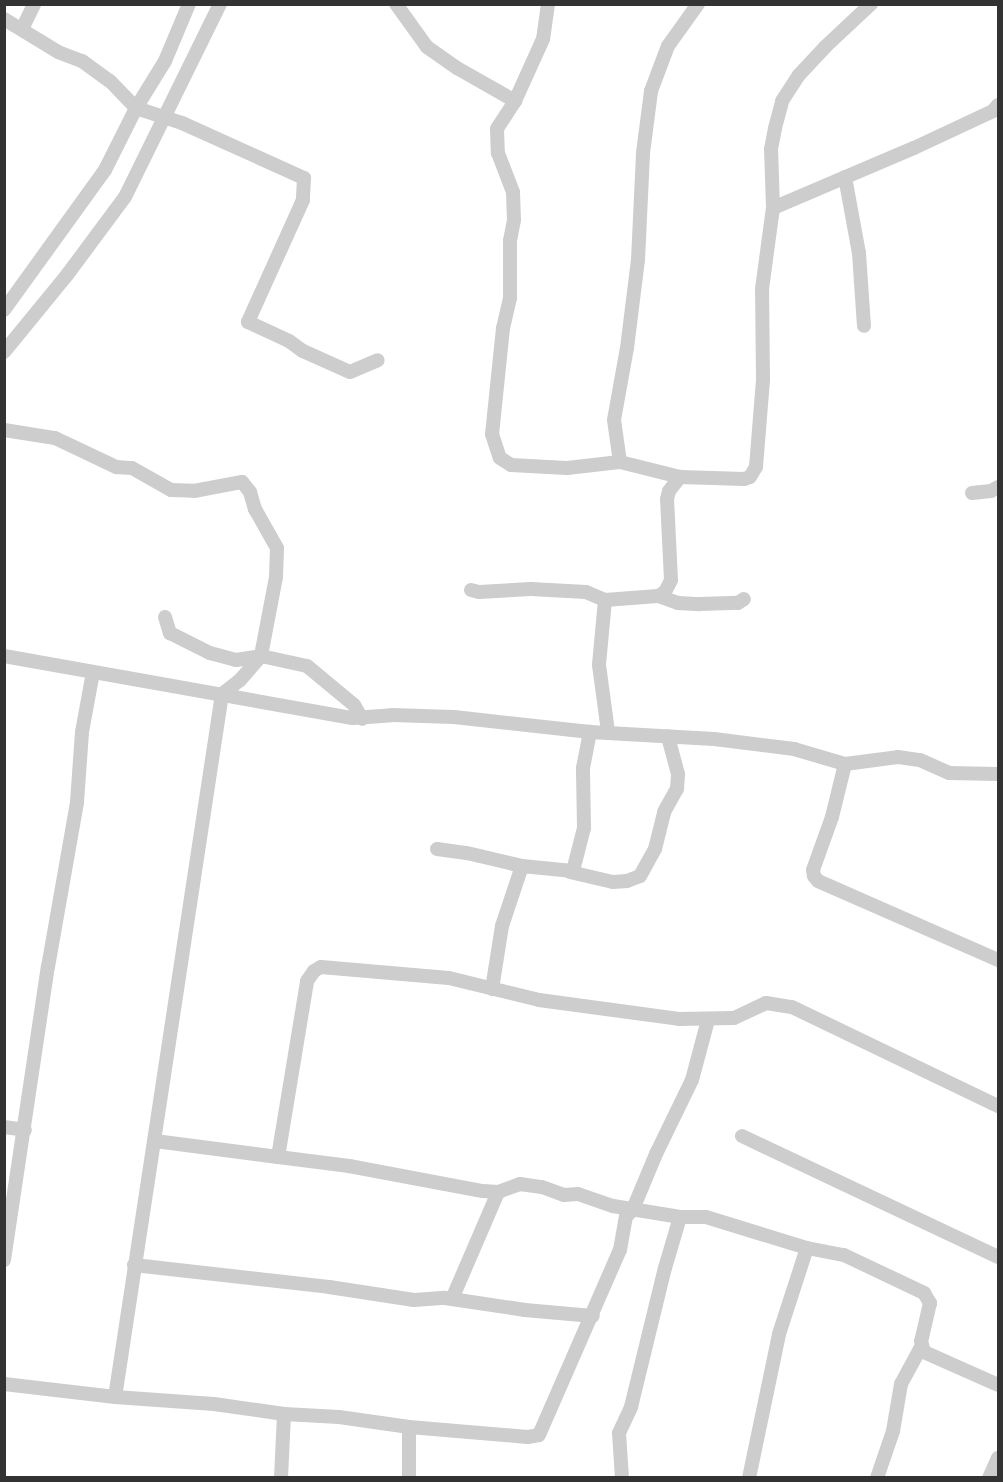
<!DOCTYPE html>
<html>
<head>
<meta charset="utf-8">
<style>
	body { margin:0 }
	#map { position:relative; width:1003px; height:1482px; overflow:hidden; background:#fff; font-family:Poppins,sans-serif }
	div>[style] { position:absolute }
	.minor>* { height:14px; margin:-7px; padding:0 7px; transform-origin:7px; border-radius:7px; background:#cdcdcd }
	span { translate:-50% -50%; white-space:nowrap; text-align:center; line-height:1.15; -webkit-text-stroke:6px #fff; paint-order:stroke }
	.frame { position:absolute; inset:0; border:6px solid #333; pointer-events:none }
</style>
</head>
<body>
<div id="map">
	<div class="minor">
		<div style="left:396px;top:4px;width:53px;rotate:54.2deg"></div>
		<div style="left:427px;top:47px;width:37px;rotate:35deg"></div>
		<div style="left:457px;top:68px;width:67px;rotate:29.6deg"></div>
		<div style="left:548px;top:4px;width:35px;rotate:98deg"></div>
		<div style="left:543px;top:39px;width:68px;rotate:114.3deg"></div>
		<div style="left:515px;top:101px;width:33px;rotate:123deg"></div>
		<div style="left:497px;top:129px;width:24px;rotate:88deg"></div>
		<div style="left:498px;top:153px;width:42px;rotate:69deg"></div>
		<div style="left:513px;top:192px;width:28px;rotate:88deg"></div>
		<div style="left:514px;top:220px;width:21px;rotate:101deg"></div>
		<div style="left:510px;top:241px;width:57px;rotate:90deg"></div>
		<div style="left:510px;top:298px;width:31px;rotate:103deg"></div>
		<div style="left:503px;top:328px;width:107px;rotate:95.9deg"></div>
		<div style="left:492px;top:434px;width:25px;rotate:72deg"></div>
		<div style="left:500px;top:458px;width:13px;rotate:32deg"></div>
		<div style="left:511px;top:465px;width:56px;rotate:3.1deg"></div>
		<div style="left:567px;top:468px;width:53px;rotate:-6.5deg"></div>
		<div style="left:620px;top:462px;width:42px;rotate:-98.1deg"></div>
		<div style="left:614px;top:420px;width:73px;rotate:-79.8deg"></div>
		<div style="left:627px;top:348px;width:89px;rotate:-82.9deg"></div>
		<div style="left:638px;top:260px;width:107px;rotate:-87.3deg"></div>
		<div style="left:643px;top:153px;width:63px;rotate:-82.6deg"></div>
		<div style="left:651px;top:91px;width:48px;rotate:-69.3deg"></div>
		<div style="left:668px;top:46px;width:52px;rotate:-54.5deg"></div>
		<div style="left:4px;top:19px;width:63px;rotate:31.4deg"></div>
		<div style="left:58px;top:52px;width:26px;rotate:21deg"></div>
		<div style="left:82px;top:61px;width:34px;rotate:36deg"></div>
		<div style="left:110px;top:81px;width:37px;rotate:46deg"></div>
		<div style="left:136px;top:108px;width:48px;rotate:18.1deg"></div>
		<div style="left:182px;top:123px;width:134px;rotate:24.3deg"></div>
		<div style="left:304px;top:178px;width:22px;rotate:93deg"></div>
		<div style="left:303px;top:200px;width:134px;rotate:114.3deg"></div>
		<div style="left:248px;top:322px;width:45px;rotate:24.9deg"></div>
		<div style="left:289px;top:341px;width:17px;rotate:36deg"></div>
		<div style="left:303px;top:351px;width:51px;rotate:24.1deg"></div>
		<div style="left:350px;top:372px;width:30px;rotate:-23deg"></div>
		<div style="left:22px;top:29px;width:28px;rotate:-64deg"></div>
		<div style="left:845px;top:177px;width:77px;rotate:79.6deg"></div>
		<div style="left:859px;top:253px;width:73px;rotate:86.1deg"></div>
		<div style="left:773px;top:208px;width:153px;rotate:-23.1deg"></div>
		<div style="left:914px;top:148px;width:87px;rotate:-25.1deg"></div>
		<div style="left:993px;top:111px;width:8px;rotate:-50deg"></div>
		<div style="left:4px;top:310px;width:173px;rotate:-54.2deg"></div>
		<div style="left:105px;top:170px;width:69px;rotate:-63.4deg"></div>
		<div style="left:136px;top:108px;width:55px;rotate:-58.3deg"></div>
		<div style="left:165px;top:61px;width:62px;rotate:-67.2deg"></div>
		<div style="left:4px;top:352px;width:99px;rotate:-50.7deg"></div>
		<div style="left:67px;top:275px;width:97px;rotate:-53.4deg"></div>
		<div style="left:125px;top:197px;width:215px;rotate:-63.8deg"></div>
		<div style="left:4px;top:430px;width:52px;rotate:8.9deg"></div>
		<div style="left:55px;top:438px;width:68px;rotate:25.4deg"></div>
		<div style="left:116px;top:467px;width:16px;rotate:4deg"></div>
		<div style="left:132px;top:468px;width:45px;rotate:29.4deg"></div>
		<div style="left:171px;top:490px;width:23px;rotate:2deg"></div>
		<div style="left:194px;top:491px;width:49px;rotate:-10.6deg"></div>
		<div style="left:242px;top:482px;width:13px;rotate:51deg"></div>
		<div style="left:250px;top:492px;width:18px;rotate:74deg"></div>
		<div style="left:255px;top:509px;width:45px;rotate:60.6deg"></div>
		<div style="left:277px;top:548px;width:29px;rotate:92deg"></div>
		<div style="left:276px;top:577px;width:80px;rotate:100.8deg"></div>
		<div style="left:261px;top:656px;width:32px;rotate:131deg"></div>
		<div style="left:240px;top:680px;width:23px;rotate:142deg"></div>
		<div style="left:222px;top:694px;width:711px;rotate:98.65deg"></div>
		<div style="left:620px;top:462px;width:62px;rotate:14deg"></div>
		<div style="left:680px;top:477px;width:64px;rotate:1.8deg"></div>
		<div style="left:744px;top:479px;width:6px;rotate:-18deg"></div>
		<div style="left:750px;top:477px;width:12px;rotate:-59deg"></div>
		<div style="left:756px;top:467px;width:87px;rotate:-85.4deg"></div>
		<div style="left:763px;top:380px;width:91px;rotate:-90.6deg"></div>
		<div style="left:762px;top:289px;width:82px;rotate:-82.3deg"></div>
		<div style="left:773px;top:208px;width:59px;rotate:-91.9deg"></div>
		<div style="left:771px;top:149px;width:21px;rotate:-79deg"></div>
		<div style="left:775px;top:128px;width:28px;rotate:-75deg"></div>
		<div style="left:782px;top:101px;width:31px;rotate:-57deg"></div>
		<div style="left:799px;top:75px;width:38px;rotate:-47deg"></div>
		<div style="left:825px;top:47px;width:63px;rotate:-43.1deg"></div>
		<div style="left:972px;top:493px;width:19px;rotate:-6deg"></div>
		<div style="left:991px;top:491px;width:8px;rotate:-30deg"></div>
		<div style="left:471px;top:590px;width:8px;rotate:14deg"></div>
		<div style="left:479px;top:592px;width:52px;rotate:-3.3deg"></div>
		<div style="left:531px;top:589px;width:55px;rotate:3.1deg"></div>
		<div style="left:586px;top:592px;width:21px;rotate:23deg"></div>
		<div style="left:605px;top:600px;width:53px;rotate:-4.3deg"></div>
		<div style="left:658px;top:596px;width:21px;rotate:19deg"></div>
		<div style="left:678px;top:603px;width:22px;rotate:3deg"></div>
		<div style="left:700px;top:604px;width:38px;rotate:-2deg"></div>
		<div style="left:738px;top:603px;width:7px;rotate:-34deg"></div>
		<div style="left:658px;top:596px;width:8px;rotate:-30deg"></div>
		<div style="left:665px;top:592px;width:13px;rotate:-63deg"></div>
		<div style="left:671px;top:580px;width:81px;rotate:-92.8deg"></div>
		<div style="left:667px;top:499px;width:8px;rotate:-76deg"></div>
		<div style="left:669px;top:491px;width:18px;rotate:-52deg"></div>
		<div style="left:605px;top:600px;width:65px;rotate:95.3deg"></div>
		<div style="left:599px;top:665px;width:68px;rotate:82.3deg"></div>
		<div style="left:165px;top:617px;width:17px;rotate:73deg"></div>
		<div style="left:170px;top:633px;width:45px;rotate:26.6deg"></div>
		<div style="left:210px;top:653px;width:27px;rotate:15deg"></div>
		<div style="left:236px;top:660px;width:25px;rotate:-9deg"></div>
		<div style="left:261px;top:656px;width:47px;rotate:12.3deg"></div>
		<div style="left:307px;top:666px;width:61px;rotate:39.7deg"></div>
		<div style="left:354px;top:705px;width:16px;rotate:60deg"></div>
		<div style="left:4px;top:656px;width:354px;rotate:10.1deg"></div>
		<div style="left:353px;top:718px;width:39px;rotate:-4deg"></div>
		<div style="left:392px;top:715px;width:62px;rotate:1.8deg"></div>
		<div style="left:454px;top:717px;width:137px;rotate:6.3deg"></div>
		<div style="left:590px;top:732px;width:124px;rotate:3.2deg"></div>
		<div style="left:714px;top:739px;width:81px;rotate:7.1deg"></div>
		<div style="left:794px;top:749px;width:53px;rotate:16.4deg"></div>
		<div style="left:845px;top:764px;width:53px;rotate:-7.5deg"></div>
		<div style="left:898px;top:757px;width:22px;rotate:8deg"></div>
		<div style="left:920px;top:760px;width:32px;rotate:24deg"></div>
		<div style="left:949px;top:773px;width:49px;rotate:1.2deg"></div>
		<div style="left:845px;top:764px;width:55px;rotate:103.8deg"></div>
		<div style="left:832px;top:817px;width:56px;rotate:109.7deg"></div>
		<div style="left:813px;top:870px;width:6px;rotate:81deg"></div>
		<div style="left:814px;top:876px;width:6px;rotate:51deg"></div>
		<div style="left:818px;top:881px;width:197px;rotate:23.7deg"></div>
		<div style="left:437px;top:849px;width:30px;rotate:8deg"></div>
		<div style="left:467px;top:853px;width:57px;rotate:13.3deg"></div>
		<div style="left:522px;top:866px;width:51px;rotate:5.6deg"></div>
		<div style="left:573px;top:871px;width:44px;rotate:-75.7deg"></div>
		<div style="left:584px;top:828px;width:60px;rotate:-91deg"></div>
		<div style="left:583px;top:768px;width:37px;rotate:-79deg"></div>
		<div style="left:570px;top:872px;width:44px;rotate:13.1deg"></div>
		<div style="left:613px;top:882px;width:14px;rotate:-4deg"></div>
		<div style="left:627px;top:881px;width:14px;rotate:-21deg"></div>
		<div style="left:640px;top:876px;width:31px;rotate:-61deg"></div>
		<div style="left:655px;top:849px;width:38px;rotate:-76deg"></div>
		<div style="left:664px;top:812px;width:26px;rotate:-61deg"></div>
		<div style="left:677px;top:789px;width:15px;rotate:-86deg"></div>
		<div style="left:678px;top:774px;width:39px;rotate:-105deg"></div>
		<div style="left:492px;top:989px;width:64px;rotate:-81deg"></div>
		<div style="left:502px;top:926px;width:63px;rotate:-71.6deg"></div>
		<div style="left:4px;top:1127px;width:21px;rotate:8deg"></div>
		<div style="left:742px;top:1136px;width:283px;rotate:25.3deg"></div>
		<div style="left:155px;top:1141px;width:124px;rotate:7.4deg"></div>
		<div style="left:278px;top:1157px;width:178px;rotate:-80.6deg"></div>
		<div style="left:307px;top:981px;width:12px;rotate:-55deg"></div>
		<div style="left:314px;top:971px;width:8px;rotate:-30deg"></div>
		<div style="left:321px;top:967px;width:128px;rotate:4.9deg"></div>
		<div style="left:449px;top:978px;width:93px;rotate:13.7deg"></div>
		<div style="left:539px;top:1000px;width:141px;rotate:7.7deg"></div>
		<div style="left:679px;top:1019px;width:55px;rotate:-1deg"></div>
		<div style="left:734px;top:1018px;width:35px;rotate:-25deg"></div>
		<div style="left:766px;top:1003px;width:26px;rotate:9deg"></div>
		<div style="left:792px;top:1007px;width:229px;rotate:25.7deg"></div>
		<div style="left:278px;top:1157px;width:72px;rotate:7.2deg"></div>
		<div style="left:349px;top:1166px;width:136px;rotate:10.6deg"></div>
		<div style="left:483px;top:1191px;width:15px;rotate:4deg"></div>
		<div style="left:498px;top:1192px;width:23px;rotate:-20deg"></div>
		<div style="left:520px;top:1184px;width:22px;rotate:8deg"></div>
		<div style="left:542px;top:1187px;width:23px;rotate:20deg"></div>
		<div style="left:564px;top:1195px;width:14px;rotate:-4deg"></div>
		<div style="left:578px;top:1194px;width:37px;rotate:19deg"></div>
		<div style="left:613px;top:1206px;width:68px;rotate:9.3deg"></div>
		<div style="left:680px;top:1217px;width:26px"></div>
		<div style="left:706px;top:1217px;width:106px;rotate:17.1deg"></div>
		<div style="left:807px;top:1248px;width:38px;rotate:11deg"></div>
		<div style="left:844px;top:1255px;width:89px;rotate:25.4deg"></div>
		<div style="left:924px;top:1293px;width:12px;rotate:59deg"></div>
		<div style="left:930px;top:1303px;width:39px;rotate:103deg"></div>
		<div style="left:921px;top:1341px;width:11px;rotate:75deg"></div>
		<div style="left:924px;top:1352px;width:81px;rotate:24deg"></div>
		<div style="left:4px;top:1260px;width:296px;rotate:-81.5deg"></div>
		<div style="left:48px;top:967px;width:168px;rotate:-80deg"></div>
		<div style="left:77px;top:802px;width:70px;rotate:-85.9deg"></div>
		<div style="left:82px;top:732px;width:61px;rotate:-79.6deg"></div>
		<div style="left:134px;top:1265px;width:196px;rotate:6.4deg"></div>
		<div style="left:329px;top:1287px;width:86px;rotate:8.7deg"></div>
		<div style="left:414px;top:1300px;width:31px;rotate:-4deg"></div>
		<div style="left:445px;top:1298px;width:81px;rotate:8.5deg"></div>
		<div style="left:525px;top:1310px;width:68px;rotate:5deg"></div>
		<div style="left:452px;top:1299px;width:116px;rotate:-66.7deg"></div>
		<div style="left:4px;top:1384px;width:112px;rotate:6.7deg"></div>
		<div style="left:115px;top:1397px;width:99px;rotate:4deg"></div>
		<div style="left:214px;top:1404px;width:71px;rotate:8.1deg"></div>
		<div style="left:284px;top:1414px;width:55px;rotate:3.1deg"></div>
		<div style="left:339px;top:1417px;width:71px;rotate:8.1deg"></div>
		<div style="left:409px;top:1427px;width:119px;rotate:4.8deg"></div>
		<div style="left:528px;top:1437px;width:11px;rotate:-10deg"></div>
		<div style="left:539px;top:1435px;width:202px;rotate:-66.4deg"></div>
		<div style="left:620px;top:1250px;width:34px;rotate:-80deg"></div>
		<div style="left:626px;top:1217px;width:11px;rotate:-49deg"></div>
		<div style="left:633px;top:1209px;width:60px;rotate:-67.3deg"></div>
		<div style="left:656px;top:1154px;width:82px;rotate:-64.1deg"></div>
		<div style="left:692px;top:1080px;width:62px;rotate:-75.1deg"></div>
		<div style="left:281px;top:1478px;width:64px;rotate:-87.3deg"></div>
		<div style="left:409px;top:1478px;width:51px;rotate:-90deg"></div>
		<div style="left:622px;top:1478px;width:45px;rotate:-93.8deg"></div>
		<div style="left:619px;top:1433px;width:29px;rotate:-65deg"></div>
		<div style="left:631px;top:1407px;width:143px;rotate:-76.3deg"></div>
		<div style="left:665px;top:1268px;width:53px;rotate:-73.6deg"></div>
		<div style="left:749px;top:1478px;width:147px;rotate:-78.2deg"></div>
		<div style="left:779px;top:1334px;width:90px;rotate:-72deg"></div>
		<div style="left:877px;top:1478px;width:50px;rotate:-71.2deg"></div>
		<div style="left:893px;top:1431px;width:48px;rotate:-80.3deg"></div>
		<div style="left:901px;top:1384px;width:42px;rotate:-61.6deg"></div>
		<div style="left:989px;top:1478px;width:22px;rotate:-66deg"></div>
	</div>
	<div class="frame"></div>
</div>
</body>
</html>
